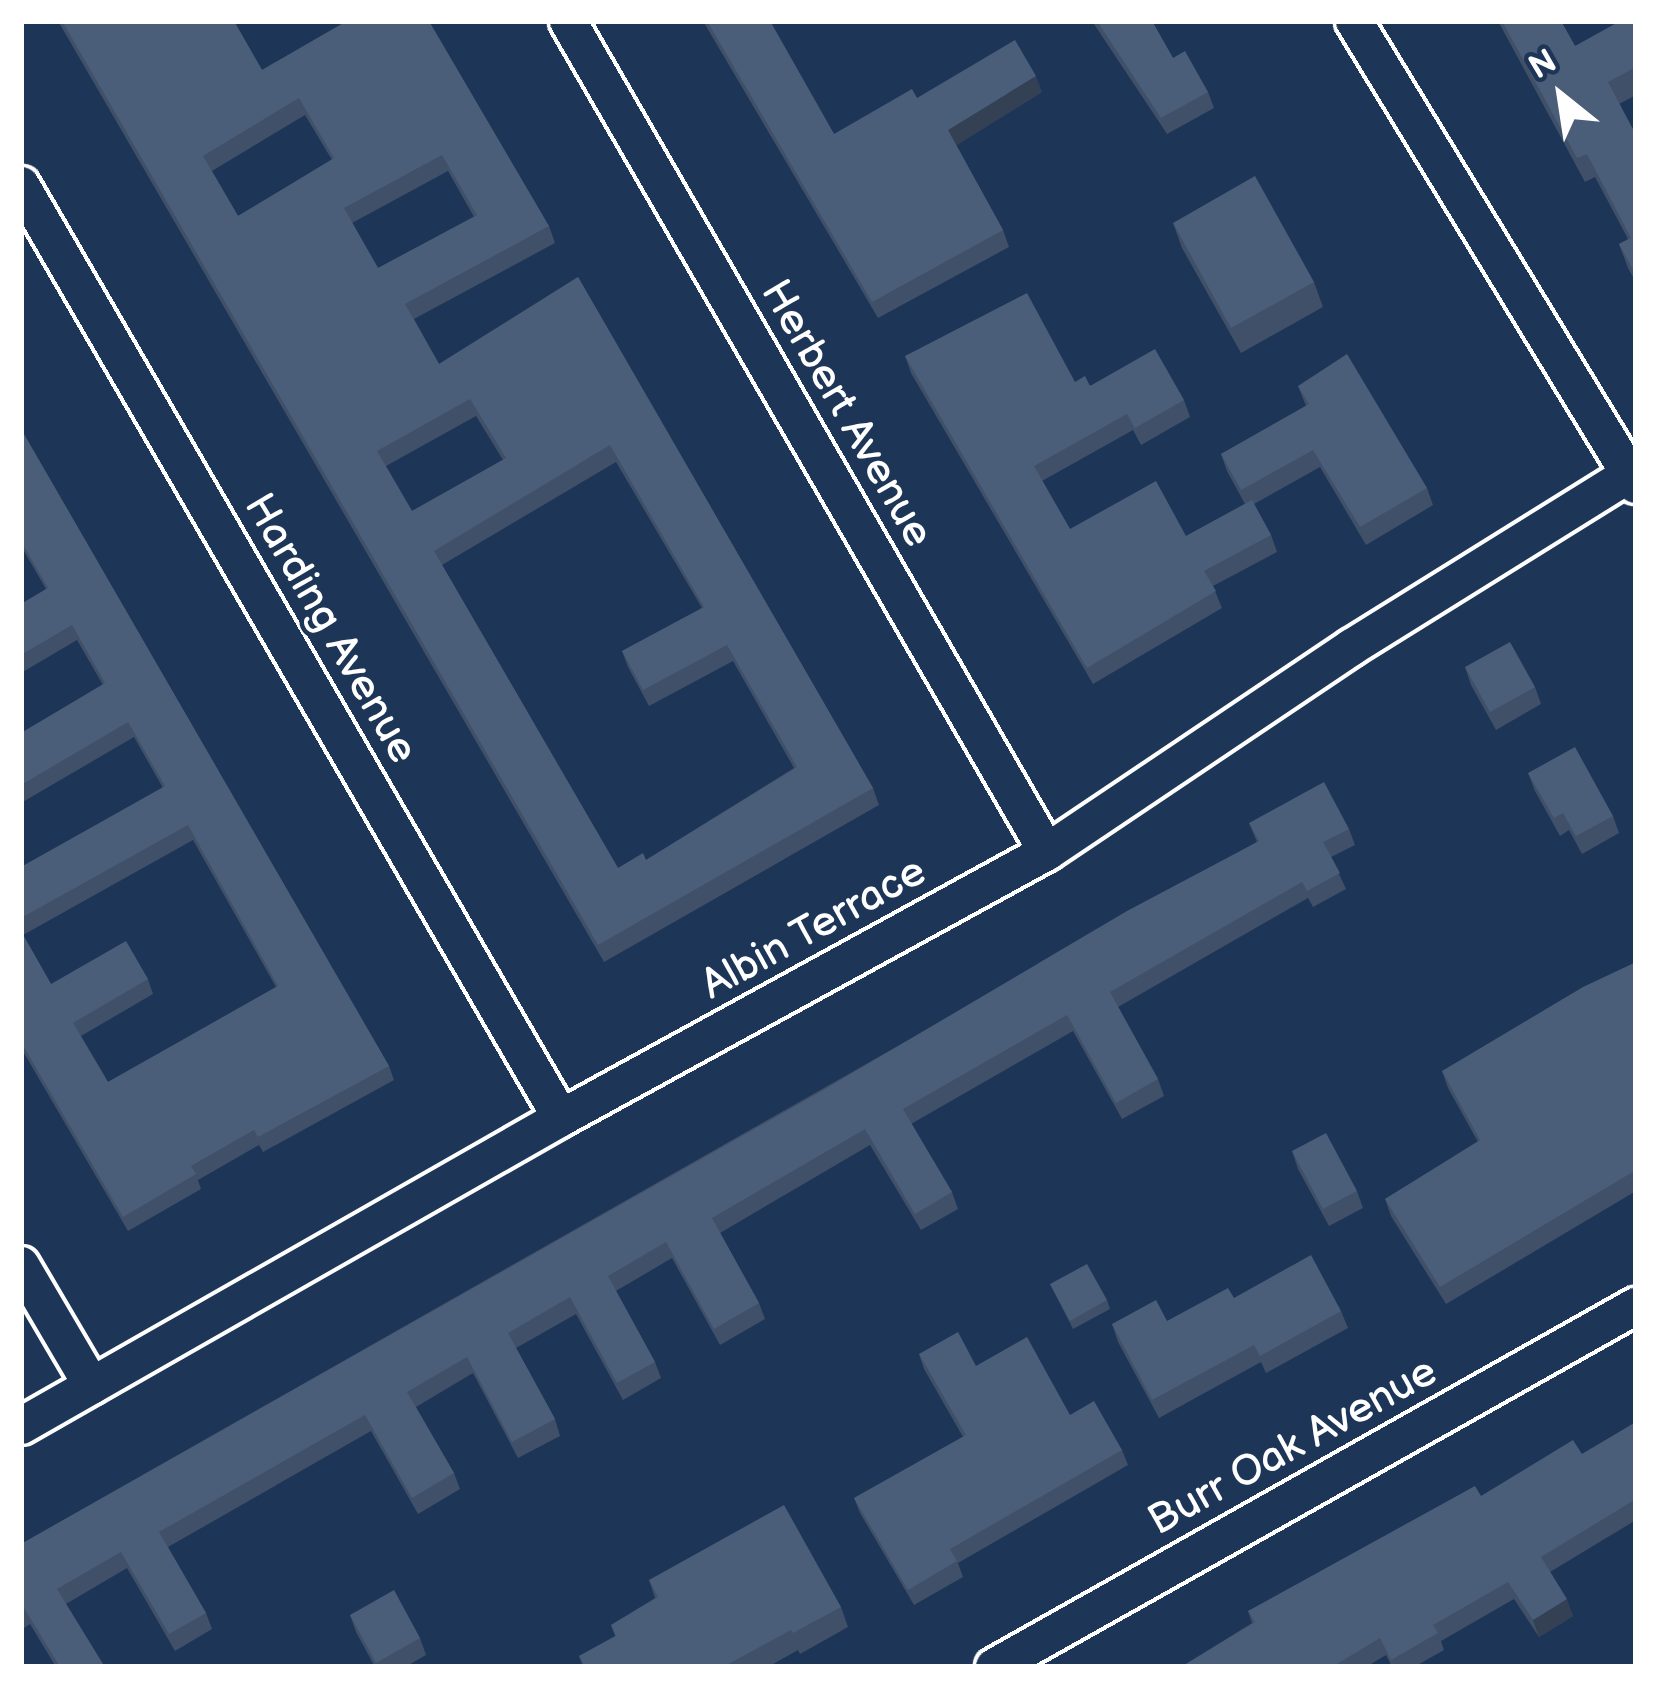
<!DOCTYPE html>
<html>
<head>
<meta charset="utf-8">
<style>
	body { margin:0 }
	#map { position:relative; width:1657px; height:1688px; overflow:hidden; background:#1d3557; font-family:"Balsamiq Sans",sans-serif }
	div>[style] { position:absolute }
	.roads { filter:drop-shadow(3px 0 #fff) drop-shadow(-3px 0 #fff) drop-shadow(0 3px #fff) drop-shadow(0 -3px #fff) }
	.minor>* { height:36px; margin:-18px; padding:0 18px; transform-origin:18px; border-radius:18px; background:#1d3557 }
	.wall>* { inset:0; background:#405068 }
	.shaded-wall>* { inset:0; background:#344155 }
	.building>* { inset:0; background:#4a5d79 }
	span { translate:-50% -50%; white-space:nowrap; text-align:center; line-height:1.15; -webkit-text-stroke:9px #1d3557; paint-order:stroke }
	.street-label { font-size:42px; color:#fff }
	.frame { position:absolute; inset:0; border:24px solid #fff; pointer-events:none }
	.north { position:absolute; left:1501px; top:36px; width:120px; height:120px; -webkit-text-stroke:9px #1d3557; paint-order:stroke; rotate:330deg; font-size:33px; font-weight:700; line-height:48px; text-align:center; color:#fff }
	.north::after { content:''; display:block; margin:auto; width:42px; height:54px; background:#fff; clip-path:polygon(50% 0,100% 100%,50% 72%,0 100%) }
</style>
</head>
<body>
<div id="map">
	<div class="roads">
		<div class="minor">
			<div style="left:568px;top:21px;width:959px;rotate:60.04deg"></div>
			<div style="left:1354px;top:21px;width:543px;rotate:58.71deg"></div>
			<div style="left:21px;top:185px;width:1078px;rotate:59.94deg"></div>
			<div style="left:21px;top:1265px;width:140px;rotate:59.6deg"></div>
			<div style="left:21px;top:1426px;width:622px;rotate:-29.7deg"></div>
			<div style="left:561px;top:1118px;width:554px;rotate:-28.69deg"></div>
			<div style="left:1047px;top:852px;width:367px;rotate:-33.9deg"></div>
			<div style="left:1352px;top:647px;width:325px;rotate:-31.9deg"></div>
			<div style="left:994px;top:1667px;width:737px;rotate:-29.35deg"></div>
		</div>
	</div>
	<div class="wall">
		<div style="clip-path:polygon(evenodd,58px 21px,234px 21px,262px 70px,347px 21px,549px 226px,555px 243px,414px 319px,439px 364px,578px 277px,873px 788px,879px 805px,604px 962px,58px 21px,305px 115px,332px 160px,238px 216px,212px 171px,305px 115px,58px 21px,448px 171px,474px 217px,378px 268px,352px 223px,448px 171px,58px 21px,476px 416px,503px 460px,412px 511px,386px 466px,476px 416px,58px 21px,616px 462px,702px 608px,622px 651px,628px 667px,649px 706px,733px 661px,794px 768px,646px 860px,618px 868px,442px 565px,616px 462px)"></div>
		<div style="clip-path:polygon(703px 21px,770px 21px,834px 134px,917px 98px,1042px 92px,956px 145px,1003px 230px,1009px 247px,878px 318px)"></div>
		<div style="clip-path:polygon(1092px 21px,1152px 21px,1173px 58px,1208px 92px,1214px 108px,1167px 134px)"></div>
		<div style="clip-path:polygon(1498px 21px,1561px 21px,1575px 46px,1636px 21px,1636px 95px,1619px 104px,1636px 135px,1636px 283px,1628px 268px,1619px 244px,1628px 239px,1595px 177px,1585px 182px)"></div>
		<div style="clip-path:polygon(1173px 223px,1314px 282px,1323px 307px,1241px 353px,1182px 248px)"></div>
		<div style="clip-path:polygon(905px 356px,1184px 400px,1190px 417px,1141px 445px,1133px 430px,1042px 481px,1070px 529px,1186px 536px,1245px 504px,1227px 471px,1221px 454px,1306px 406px,1298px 386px,1427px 488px,1433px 505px,1366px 545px,1320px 467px,1254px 504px,1271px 535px,1277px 552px,1213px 586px,1222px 608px,1093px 684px,911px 373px)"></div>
		<div style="clip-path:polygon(evenodd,21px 429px,389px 1066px,394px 1080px,263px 1152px,259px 1145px,198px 1180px,201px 1189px,128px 1231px,21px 1048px,21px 867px,163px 788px,134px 737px,21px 803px,21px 733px,103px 685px,77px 640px,21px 673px,21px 604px,46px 589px,21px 546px,21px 429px,193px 840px,276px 987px,108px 1082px,81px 1036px,153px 994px,148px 979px,51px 984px,23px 935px,193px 840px)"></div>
		<div style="clip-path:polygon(1465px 667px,1535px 687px,1541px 704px,1496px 730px,1471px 685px)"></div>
		<div style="clip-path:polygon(1528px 773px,1613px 816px,1619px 833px,1582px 854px,1569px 830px,1560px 836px,1535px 791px)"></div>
		<div style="clip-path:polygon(1249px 823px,1349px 829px,1355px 845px,1331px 857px,1346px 889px,1313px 907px,1308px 898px,1118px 1007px,1158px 1079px,1164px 1096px,1122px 1119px,1073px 1031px,911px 1124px,952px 1192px,958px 1209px,921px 1230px,870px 1145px,720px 1233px,759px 1303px,765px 1319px,720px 1345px,672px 1258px,616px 1291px,655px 1362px,661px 1378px,623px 1400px,576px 1314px,516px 1348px,555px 1419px,560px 1436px,518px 1458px,473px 1373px,416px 1407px,454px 1473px,460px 1489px,418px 1514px,371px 1431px,168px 1547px,206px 1613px,212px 1629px,175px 1651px,127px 1568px,66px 1604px,105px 1667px,56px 1667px,30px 1624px,21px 1630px,21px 1544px,1257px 842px)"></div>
		<div style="clip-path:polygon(1636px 962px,1636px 1191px,1446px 1304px,1391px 1216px,1385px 1199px,1478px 1142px,1448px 1088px,1442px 1071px)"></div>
		<div style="clip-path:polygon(1292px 1151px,1357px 1191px,1363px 1208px,1329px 1226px,1298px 1169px)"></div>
		<div style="clip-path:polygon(1050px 1284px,1107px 1300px,1110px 1309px,1073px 1329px)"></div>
		<div style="clip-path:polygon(1234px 1298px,1341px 1311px,1348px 1328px,1266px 1373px,1261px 1362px,1159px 1418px,1118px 1342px,1112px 1324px,1167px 1321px)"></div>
		<div style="clip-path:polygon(919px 1354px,976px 1366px,1070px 1415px,1122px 1450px,1128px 1465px,958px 1563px,963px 1577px,914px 1605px,860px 1513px,854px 1498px,963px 1437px,924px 1369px)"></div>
		<div style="clip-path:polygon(1636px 1422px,1636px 1520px,1550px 1572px,1573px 1616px,1539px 1637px,1514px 1599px,1441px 1641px,1444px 1650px,1414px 1667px,1392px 1667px,1386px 1655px,1366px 1667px,1181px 1667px,1252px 1623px,1248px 1611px,1481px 1496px,1582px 1454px)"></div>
		<div style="clip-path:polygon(649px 1580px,841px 1607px,848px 1627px,800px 1654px,798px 1650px,768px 1667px,583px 1667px,579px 1656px,615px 1636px,611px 1625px,655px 1598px)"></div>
		<div style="clip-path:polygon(350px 1615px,420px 1638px,426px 1655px,405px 1667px,375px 1667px,356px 1632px)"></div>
	</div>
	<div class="shaded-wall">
		<div style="clip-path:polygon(1036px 76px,1042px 92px,954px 147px,948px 130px)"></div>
		<div style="clip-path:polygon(1567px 1599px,1573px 1616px,1539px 1637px,1533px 1620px)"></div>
	</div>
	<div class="building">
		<div style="clip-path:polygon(evenodd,62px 21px,234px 21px,262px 70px,347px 21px,429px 21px,549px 226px,405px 304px,439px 364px,578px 277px,873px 788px,598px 945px,62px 21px,299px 98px,334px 158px,238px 216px,203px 156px,299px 98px,62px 21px,442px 155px,477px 215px,378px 268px,344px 208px,442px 155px,62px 21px,470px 399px,506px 458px,412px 511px,377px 451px,470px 399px,62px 21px,610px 445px,704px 607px,622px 651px,643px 690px,727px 645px,797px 767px,646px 860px,643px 853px,618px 868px,434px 551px,610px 445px)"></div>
		<div style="clip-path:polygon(707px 21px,770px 21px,834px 134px,912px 89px,917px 98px,1015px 40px,1036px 76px,948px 130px,1003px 230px,872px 302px)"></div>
		<div style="clip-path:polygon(1097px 21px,1152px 21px,1173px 58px,1185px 51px,1208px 92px,1161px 118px)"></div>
		<div style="clip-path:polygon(1502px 21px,1561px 21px,1575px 46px,1620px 21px,1636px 21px,1636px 67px,1608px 82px,1636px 135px,1636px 275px,1619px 244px,1631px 238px,1587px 154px,1577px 158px)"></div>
		<div style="clip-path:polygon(1255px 176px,1314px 282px,1231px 328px,1173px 223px)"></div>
		<div style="clip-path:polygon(1027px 293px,1075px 382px,1085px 376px,1090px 386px,1155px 349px,1184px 400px,1135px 428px,1127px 414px,1034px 466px,1070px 529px,1156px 481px,1186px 536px,1252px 500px,1271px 535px,1204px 571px,1216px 591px,1087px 668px,905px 356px)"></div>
		<div style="clip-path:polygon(1347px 354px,1427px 488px,1360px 527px,1313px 450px,1241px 490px,1221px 454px,1309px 404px,1298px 386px)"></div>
		<div style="clip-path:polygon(21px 429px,389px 1066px,258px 1137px,254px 1130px,191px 1166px,196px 1174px,123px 1217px,21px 1042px,21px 931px,51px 984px,126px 941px,148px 979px,73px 1023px,108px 1082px,278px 986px,188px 825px,21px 918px,21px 867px,165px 786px,128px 722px,21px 785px,21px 733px,105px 683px,72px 625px,21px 655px,21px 604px,48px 588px,21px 541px)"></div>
		<div style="clip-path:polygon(1510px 642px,1535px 687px,1490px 712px,1465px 667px)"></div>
		<div style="clip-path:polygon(1575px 747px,1613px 816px,1576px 836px,1563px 813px,1554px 818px,1528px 773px)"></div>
		<div style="clip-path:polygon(1324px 782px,1349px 829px,1323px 842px,1340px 873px,1307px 891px,1302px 882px,1110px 992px,1158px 1079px,1116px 1103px,1067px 1015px,903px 1109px,952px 1192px,915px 1214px,865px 1129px,712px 1218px,759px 1303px,714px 1329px,666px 1242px,608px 1276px,655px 1362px,617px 1383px,570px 1297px,508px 1333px,555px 1419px,512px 1442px,467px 1357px,407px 1392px,454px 1473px,412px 1498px,365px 1415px,159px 1532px,206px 1613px,169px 1634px,121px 1552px,57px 1589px,104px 1666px,102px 1667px,60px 1667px,24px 1608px,21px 1610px,21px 1544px,827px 1088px,1127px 911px,1259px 841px,1249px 823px)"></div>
		<div style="clip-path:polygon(1636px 962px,1636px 1170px,1440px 1287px,1385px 1199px,1480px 1140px,1442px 1071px,1583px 987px)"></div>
		<div style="clip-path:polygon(1326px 1133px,1357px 1191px,1323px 1209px,1292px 1151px)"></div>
		<div style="clip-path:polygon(1311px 1255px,1341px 1311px,1260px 1356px,1254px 1345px,1152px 1400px,1112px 1324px,1156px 1300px,1167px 1321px,1228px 1288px,1234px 1298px)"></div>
		<div style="clip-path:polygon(1087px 1264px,1107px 1300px,1070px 1321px,1050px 1284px)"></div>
		<div style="clip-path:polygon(958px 1332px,976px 1366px,1027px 1337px,1070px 1415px,1094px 1401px,1122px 1450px,950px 1549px,957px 1561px,908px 1590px,854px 1498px,966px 1435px,919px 1354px)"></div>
		<div style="clip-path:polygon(1636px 1422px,1636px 1499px,1541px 1557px,1567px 1599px,1533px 1620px,1508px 1582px,1433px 1625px,1438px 1633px,1391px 1660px,1380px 1638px,1332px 1667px,1181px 1667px,1255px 1622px,1248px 1611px,1475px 1486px,1481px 1496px,1573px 1440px,1582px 1454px)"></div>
		<div style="clip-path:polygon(784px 1505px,841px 1607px,793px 1633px,791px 1630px,723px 1667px,585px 1667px,579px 1656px,616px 1636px,611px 1625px,658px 1597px,649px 1580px)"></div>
		<div style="clip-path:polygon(394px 1590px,420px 1638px,376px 1663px,350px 1615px)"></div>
	</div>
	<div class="street-label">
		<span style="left:846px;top:414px;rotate:60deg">Herbert Avenue</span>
		<span style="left:330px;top:629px;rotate:60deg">Harding Avenue</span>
		<span style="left:814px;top:929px;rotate:-29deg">Albin Terrace</span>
		<span style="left:1293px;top:1447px;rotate:-29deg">Burr Oak Avenue</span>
	</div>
	<div class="frame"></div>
	<div class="north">N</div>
</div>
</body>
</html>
